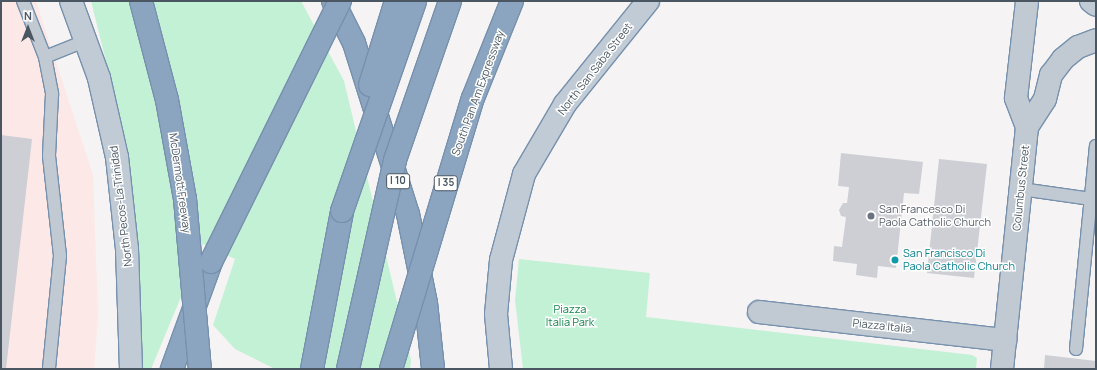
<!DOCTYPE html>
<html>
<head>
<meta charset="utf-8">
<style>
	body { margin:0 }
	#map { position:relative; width:1097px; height:370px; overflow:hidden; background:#f5f3f3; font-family:Manrope,sans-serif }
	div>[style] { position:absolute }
	.medical>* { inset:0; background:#fce8e6 }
	.green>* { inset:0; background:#c3f1d5 }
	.building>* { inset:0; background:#cdcfd5 }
	.roads { filter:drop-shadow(1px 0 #7690ad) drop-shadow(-1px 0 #7690ad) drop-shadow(0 1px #7690ad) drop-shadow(0 -1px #7690ad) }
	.lane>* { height:12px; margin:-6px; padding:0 6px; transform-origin:6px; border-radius:6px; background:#c1cad2 }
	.street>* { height:22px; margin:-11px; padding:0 11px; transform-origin:11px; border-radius:11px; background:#c1cad2 }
	.secondary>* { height:22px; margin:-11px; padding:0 11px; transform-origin:11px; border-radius:11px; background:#c1cbd6 }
	.highway>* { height:22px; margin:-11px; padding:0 11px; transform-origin:11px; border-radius:11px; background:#8ba5c1 }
	.bridges { filter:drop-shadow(1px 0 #7690ad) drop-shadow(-1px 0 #7690ad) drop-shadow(0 1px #7690ad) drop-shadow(0 -1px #7690ad) }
	.highway-bridge>* { height:22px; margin:-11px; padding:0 11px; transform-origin:11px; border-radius:11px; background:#8ba5c1 }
	.dots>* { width:11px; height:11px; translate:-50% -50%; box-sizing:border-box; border:2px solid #fff; border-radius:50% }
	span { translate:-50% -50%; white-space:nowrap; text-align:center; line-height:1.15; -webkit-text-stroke:3px #fff; paint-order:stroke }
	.shield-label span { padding:1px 3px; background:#fff; border:1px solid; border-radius:3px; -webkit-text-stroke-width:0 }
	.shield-label { font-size:10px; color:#4a5661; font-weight:700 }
	.street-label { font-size:11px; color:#4a5661 }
	.worship-label { font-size:11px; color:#5b616d }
	.left { translate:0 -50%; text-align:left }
	.culture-label { font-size:11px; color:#0d838f }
	.park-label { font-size:11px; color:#17864f }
	.frame { position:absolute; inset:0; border:2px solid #4a5661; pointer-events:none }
	.north { position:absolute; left:8px; top:8px; width:40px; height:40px; -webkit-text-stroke:3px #fff; paint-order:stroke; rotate:0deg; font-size:11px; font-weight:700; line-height:16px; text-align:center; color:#4a5661 }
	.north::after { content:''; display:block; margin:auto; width:14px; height:18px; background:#4a5661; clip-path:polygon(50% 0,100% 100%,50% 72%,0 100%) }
</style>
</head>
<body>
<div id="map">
	<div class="medical">
		<div style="clip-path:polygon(1px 1px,36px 1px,93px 175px,98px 317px,94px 369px,1px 369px)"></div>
	</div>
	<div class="green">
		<div style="clip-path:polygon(91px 1px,301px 1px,344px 81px,411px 360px,410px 369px,275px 369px,235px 349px,213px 325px,235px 259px,203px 244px,151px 369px,139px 369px,128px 150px)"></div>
		<div style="clip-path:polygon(519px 259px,650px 273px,646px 317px,972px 355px,977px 358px,976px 369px,523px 369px,515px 300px)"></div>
	</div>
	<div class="building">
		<div style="clip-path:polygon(1px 135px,32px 139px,6px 369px,1px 369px)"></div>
		<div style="clip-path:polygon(841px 153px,923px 162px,919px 194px,904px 193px,896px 268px,878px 266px,877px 278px,856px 275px,857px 264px,833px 261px,834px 246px,842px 247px,846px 217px,841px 216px,839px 210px,843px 203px,847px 203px,849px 187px,838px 186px)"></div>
		<div style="clip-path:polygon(939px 159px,987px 164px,974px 278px,927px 273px)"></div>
		<div style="clip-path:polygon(1045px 355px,1096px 361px,1096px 369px,1044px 369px)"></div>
	</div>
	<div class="roads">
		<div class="lane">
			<div style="left:23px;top:1px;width:60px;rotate:68.6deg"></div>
			<div style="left:45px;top:57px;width:38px;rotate:79deg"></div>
			<div style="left:52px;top:94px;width:62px;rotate:92.8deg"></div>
			<div style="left:49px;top:156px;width:101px;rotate:83.7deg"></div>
			<div style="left:60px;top:256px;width:114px;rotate:95.6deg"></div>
			<div style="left:45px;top:57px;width:43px;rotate:-21.8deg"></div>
			<div style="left:1021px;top:189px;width:71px;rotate:8.1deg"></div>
			<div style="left:1076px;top:349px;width:204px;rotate:-84.4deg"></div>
		</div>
		<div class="street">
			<div style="left:1027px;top:127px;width:33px;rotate:-57deg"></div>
			<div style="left:1045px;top:99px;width:25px;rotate:-76deg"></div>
			<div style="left:1051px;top:75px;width:20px;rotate:-53deg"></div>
			<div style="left:1063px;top:59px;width:19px;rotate:-39deg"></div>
			<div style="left:1078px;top:47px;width:19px;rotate:-21deg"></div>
			<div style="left:759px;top:312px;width:248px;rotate:6.5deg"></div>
			<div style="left:1002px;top:369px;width:243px;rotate:-84.1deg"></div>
			<div style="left:1027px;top:127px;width:31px;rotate:-111deg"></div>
			<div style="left:1016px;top:98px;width:98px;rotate:-83.5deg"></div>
		</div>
		<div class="secondary">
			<div style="left:71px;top:1px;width:82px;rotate:70deg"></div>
			<div style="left:99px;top:78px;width:81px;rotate:77.2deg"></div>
			<div style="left:117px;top:157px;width:93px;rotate:83.8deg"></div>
			<div style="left:127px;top:249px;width:120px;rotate:88.1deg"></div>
			<div style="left:1091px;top:1px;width:6px;rotate:39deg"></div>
			<div style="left:501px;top:369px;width:55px;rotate:-95.2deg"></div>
			<div style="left:496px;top:314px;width:54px;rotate:-84.7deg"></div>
			<div style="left:501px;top:260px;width:89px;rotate:-75deg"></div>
			<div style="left:524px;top:174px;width:81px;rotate:-59.6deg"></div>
			<div style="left:565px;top:104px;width:132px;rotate:-51.1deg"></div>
		</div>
		<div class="highway">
			<div style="left:333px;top:1px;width:47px;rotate:63.4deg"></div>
			<div style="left:354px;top:43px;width:179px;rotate:72.5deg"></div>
			<div style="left:408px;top:214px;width:91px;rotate:78.6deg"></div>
			<div style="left:426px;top:303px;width:66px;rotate:83.9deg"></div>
			<div style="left:172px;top:369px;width:114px;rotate:-70deg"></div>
			<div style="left:312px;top:369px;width:161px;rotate:-79.2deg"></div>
		</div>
	</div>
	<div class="bridges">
		<div class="highway-bridge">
			<div style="left:141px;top:1px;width:102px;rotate:75.3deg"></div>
			<div style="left:167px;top:100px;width:101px;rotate:79.7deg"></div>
			<div style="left:185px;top:199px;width:171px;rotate:85deg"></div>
			<div style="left:370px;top:85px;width:88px;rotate:-72.8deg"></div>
			<div style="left:342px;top:211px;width:222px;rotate:-70.8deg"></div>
			<div style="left:211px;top:262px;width:291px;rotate:-63.7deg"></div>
			<div style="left:348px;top:369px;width:214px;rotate:-77.3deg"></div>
			<div style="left:395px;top:160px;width:168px;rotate:-70.9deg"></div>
			<div style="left:391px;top:369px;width:283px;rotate:-73.2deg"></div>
			<div style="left:473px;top:98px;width:105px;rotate:-68.1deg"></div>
		</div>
	</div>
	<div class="dots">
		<div style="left:871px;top:216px;background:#6b7280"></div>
		<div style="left:895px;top:260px;background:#0f9aa8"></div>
	</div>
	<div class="shield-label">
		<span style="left:398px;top:181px">I 10</span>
		<span style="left:446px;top:183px">I 35</span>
	</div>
	<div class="street-label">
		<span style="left:595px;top:69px;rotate:-52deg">North San Saba Street</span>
		<span style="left:478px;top:93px;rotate:-70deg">South Pan Am Expressway</span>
		<span style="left:180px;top:183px;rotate:82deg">McDermott Freeway</span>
		<span style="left:1021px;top:188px;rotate:-84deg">Columbus Street</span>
		<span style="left:121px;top:206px;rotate:-97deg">North Pecos-La Trinidad</span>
		<span style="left:882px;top:326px;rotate:6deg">Piazza Italia</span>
	</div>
	<div class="worship-label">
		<span class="left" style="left:879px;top:216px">San Francesco Di<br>Paola Catholic Church</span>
	</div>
	<div class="culture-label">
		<span class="left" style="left:903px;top:260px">San Francisco Di<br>Paola Catholic Church</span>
	</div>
	<div class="park-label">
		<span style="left:570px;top:316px">Piazza<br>Italia Park</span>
	</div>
	<div class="frame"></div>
	<div class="north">N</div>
</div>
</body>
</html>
